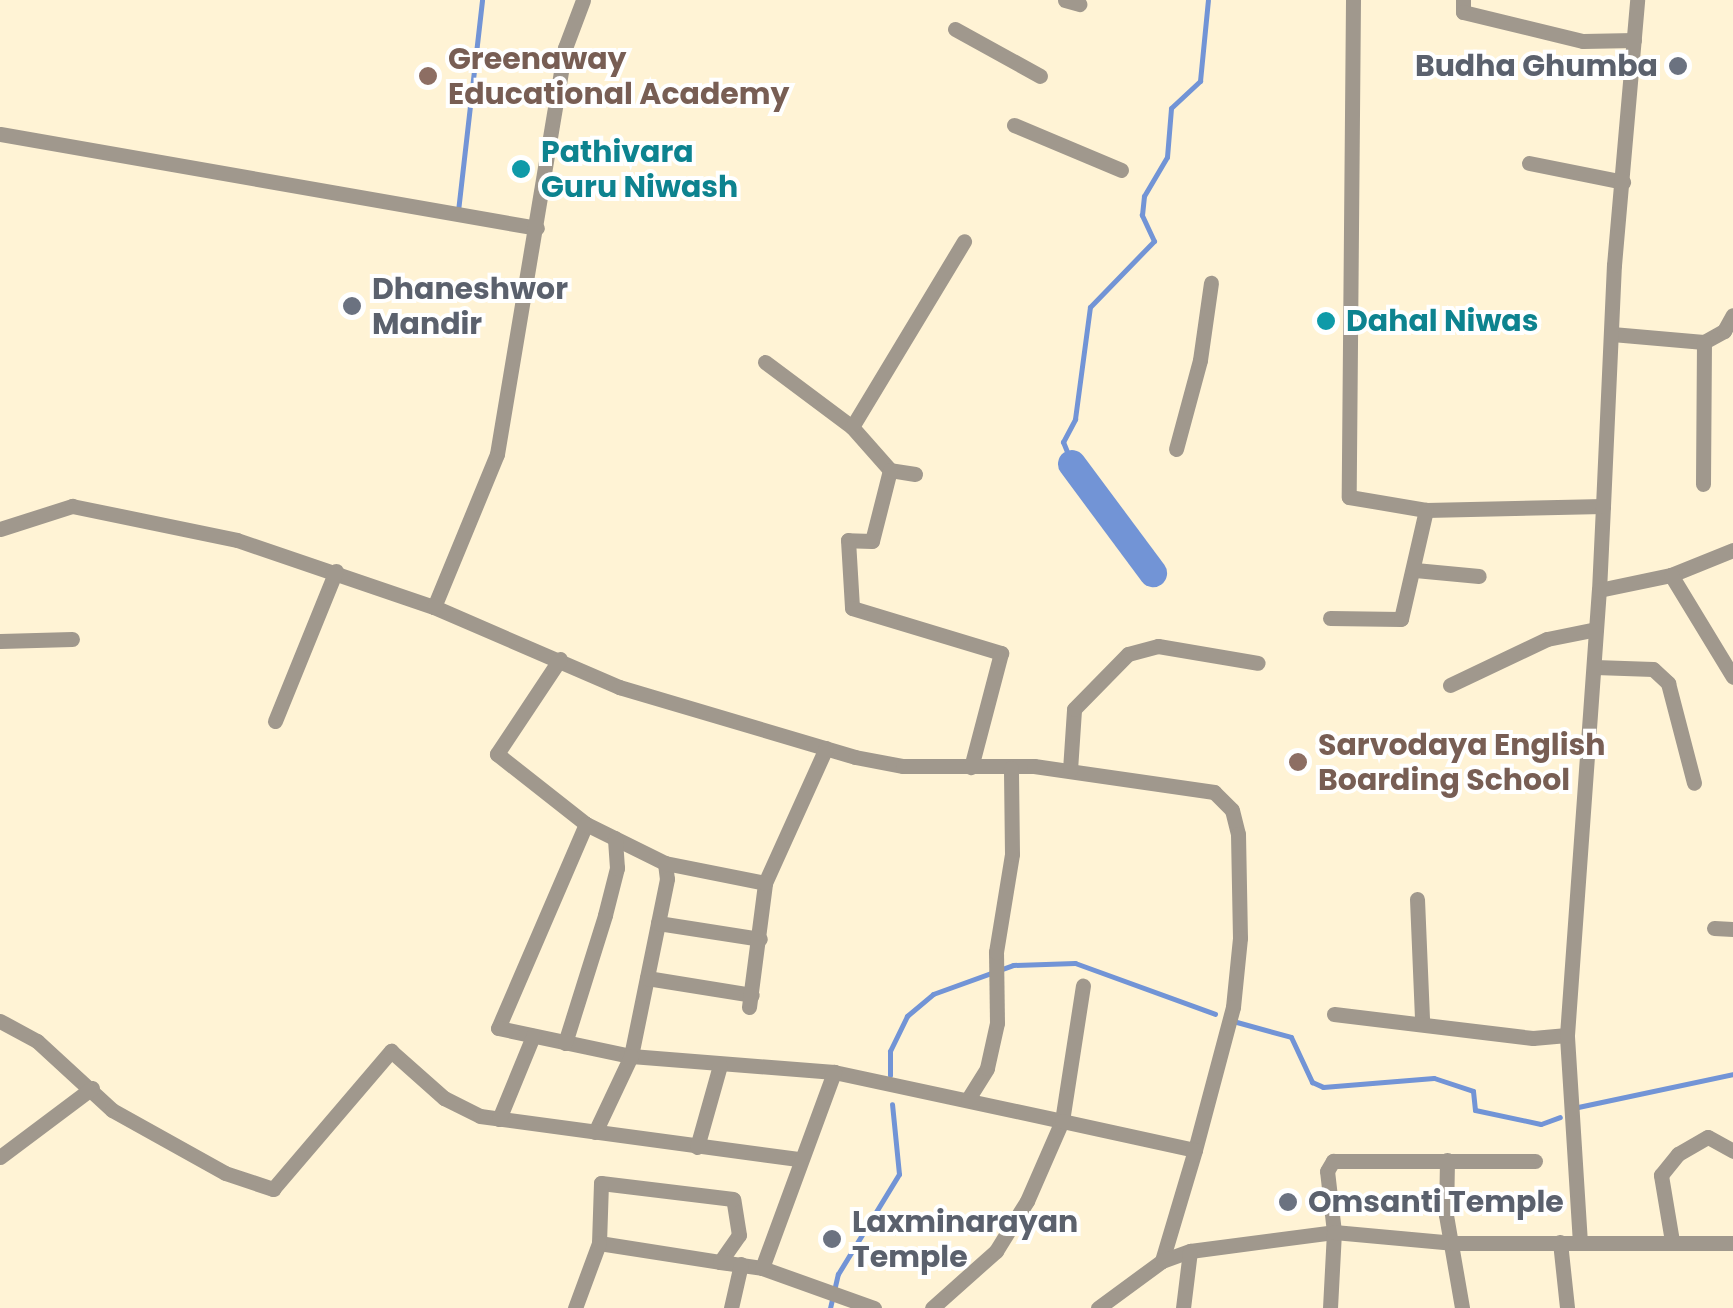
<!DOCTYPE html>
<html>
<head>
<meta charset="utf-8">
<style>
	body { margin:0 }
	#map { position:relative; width:1733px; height:1308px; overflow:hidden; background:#fff3d5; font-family:Poppins,sans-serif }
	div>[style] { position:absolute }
	.stream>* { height:5px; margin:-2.5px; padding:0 2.5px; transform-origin:2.5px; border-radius:2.5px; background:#7294d6 }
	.river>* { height:28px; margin:-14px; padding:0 14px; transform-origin:14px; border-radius:14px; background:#7294d6 }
	.minor>* { height:15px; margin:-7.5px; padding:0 7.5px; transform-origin:7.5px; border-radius:7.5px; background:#a0988d }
	.dots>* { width:28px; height:28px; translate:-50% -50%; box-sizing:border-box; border:5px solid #fff; border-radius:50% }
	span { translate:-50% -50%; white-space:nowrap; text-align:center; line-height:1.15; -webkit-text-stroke:8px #fff; paint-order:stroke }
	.education-label { font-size:30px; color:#785e54; font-weight:700 }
	.left { translate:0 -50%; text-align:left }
	.worship-label { font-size:30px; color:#5b616d; font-weight:700 }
	.right { translate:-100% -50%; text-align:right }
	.culture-label { font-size:30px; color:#0d838f; font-weight:700 }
</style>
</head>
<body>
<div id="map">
	<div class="stream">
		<div style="left:458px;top:211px;width:212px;rotate:-83.5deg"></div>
		<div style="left:1072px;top:464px;width:24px;rotate:-112deg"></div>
		<div style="left:1063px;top:442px;width:26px;rotate:-62deg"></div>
		<div style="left:1075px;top:419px;width:113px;rotate:-82.4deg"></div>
		<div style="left:1090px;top:307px;width:92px;rotate:-45.9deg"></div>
		<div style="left:1154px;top:241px;width:29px;rotate:-115deg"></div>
		<div style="left:1142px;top:215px;width:19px;rotate:-84deg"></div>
		<div style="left:1144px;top:196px;width:45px;rotate:-59.5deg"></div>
		<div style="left:1167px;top:157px;width:49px;rotate:-85.3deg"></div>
		<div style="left:1171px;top:108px;width:40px;rotate:-43deg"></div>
		<div style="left:1200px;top:81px;width:81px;rotate:-84.4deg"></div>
		<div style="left:1233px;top:1021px;width:60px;rotate:15.4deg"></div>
		<div style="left:1291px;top:1037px;width:50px;rotate:65deg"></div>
		<div style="left:1312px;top:1082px;width:12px;rotate:24deg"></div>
		<div style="left:1323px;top:1087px;width:111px;rotate:-4.6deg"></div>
		<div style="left:1434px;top:1078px;width:41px;rotate:18.4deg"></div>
		<div style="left:1473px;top:1091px;width:19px;rotate:84deg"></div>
		<div style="left:1475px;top:1110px;width:67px;rotate:12deg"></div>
		<div style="left:1541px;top:1124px;width:20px;rotate:-20deg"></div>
		<div style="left:890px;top:1075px;width:24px;rotate:-90deg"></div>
		<div style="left:890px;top:1051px;width:39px;rotate:-64deg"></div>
		<div style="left:907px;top:1016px;width:34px;rotate:-40deg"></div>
		<div style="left:933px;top:994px;width:85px;rotate:-19.9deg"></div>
		<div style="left:1013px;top:965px;width:62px;rotate:-1.8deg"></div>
		<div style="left:1075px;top:963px;width:149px;rotate:20deg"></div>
		<div style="left:1578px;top:1107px;width:158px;rotate:-12deg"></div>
		<div style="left:830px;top:1308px;width:35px;rotate:-77deg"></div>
		<div style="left:838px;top:1274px;width:117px;rotate:-58.6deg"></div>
		<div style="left:899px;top:1174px;width:70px;rotate:-95.7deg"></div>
	</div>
	<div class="river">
		<div style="left:1072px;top:464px;width:136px;rotate:53.4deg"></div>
	</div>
	<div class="minor">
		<div style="left:1065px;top:0;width:15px;rotate:16deg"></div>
		<div style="left:1353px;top:0;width:497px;rotate:90.5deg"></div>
		<div style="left:1349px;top:497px;width:78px;rotate:9.6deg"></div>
		<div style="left:1426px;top:510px;width:177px;rotate:-1.3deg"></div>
		<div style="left:1603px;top:506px;width:84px;rotate:92.7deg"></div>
		<div style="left:1463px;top:0;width:12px;rotate:90deg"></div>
		<div style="left:1463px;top:12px;width:123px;rotate:13.6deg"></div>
		<div style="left:1583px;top:41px;width:51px;rotate:-1.1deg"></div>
		<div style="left:955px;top:29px;width:97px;rotate:28.9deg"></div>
		<div style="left:1014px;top:125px;width:116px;rotate:22.8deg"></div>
		<div style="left:0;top:134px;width:545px;rotate:9.93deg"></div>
		<div style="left:1529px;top:163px;width:96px;rotate:11.4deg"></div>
		<div style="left:1612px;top:334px;width:92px;rotate:5deg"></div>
		<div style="left:1704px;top:342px;width:23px;rotate:-29deg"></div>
		<div style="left:1724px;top:331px;width:18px;rotate:-61deg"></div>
		<div style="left:765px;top:362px;width:109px;rotate:36.8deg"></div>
		<div style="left:852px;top:427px;width:57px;rotate:48.5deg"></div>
		<div style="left:852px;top:427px;width:217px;rotate:-58.9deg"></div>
		<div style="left:1176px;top:449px;width:92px;rotate:-74.9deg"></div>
		<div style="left:1200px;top:360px;width:78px;rotate:-81.9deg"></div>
		<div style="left:915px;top:474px;width:25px;rotate:-171deg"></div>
		<div style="left:890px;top:470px;width:73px;rotate:104.2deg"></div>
		<div style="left:872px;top:541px;width:24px;rotate:-178deg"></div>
		<div style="left:848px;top:540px;width:68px;rotate:86.6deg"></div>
		<div style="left:852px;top:608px;width:156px;rotate:16.8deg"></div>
		<div style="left:1001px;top:653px;width:118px;rotate:104.7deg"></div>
		<div style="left:1703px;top:484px;width:142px;rotate:-89.6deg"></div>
		<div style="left:1603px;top:506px;width:241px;rotate:-87.4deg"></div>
		<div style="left:1614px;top:265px;width:266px;rotate:-85deg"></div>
		<div style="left:0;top:529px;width:76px;rotate:-17.7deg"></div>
		<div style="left:72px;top:506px;width:168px;rotate:11.6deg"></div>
		<div style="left:237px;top:540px;width:208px;rotate:18.8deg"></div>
		<div style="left:434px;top:607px;width:202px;rotate:23.4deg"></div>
		<div style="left:619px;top:687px;width:246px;rotate:16.5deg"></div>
		<div style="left:855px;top:757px;width:49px;rotate:10.6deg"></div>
		<div style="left:903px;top:766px;width:131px"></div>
		<div style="left:1034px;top:766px;width:182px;rotate:8.2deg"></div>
		<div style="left:1214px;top:792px;width:25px;rotate:45deg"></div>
		<div style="left:1232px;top:810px;width:25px;rotate:76deg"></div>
		<div style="left:1238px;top:834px;width:104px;rotate:88.9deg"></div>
		<div style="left:1240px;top:938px;width:69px;rotate:95.8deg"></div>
		<div style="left:1233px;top:1007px;width:148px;rotate:104.9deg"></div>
		<div style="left:1415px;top:570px;width:64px;rotate:5.4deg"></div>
		<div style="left:1671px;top:575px;width:67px;rotate:-22deg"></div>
		<div style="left:434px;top:607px;width:165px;rotate:-67.6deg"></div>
		<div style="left:497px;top:454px;width:412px;rotate:-80.5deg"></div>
		<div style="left:565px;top:48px;width:51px;rotate:-69.4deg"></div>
		<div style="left:1330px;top:618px;width:71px;rotate:0.8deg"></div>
		<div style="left:1401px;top:619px;width:112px;rotate:-77.1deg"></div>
		<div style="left:0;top:641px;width:72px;rotate:-1.6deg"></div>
		<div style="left:560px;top:659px;width:114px;rotate:123.6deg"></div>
		<div style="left:497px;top:754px;width:113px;rotate:38.2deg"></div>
		<div style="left:586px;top:824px;width:222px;rotate:113.3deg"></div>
		<div style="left:498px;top:1028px;width:136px;rotate:11.9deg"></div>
		<div style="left:631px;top:1056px;width:204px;rotate:4.5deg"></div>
		<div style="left:834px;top:1072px;width:233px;rotate:12.1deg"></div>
		<div style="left:1062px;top:1121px;width:137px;rotate:-81.2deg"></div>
		<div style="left:1595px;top:667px;width:58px;rotate:2deg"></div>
		<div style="left:1653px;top:669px;width:21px;rotate:43deg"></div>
		<div style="left:1668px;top:683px;width:103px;rotate:75.4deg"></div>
		<div style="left:1450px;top:685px;width:107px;rotate:-25.4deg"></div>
		<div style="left:1547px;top:639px;width:50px;rotate:-11.5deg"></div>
		<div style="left:275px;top:721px;width:162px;rotate:-67.9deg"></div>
		<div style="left:1070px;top:770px;width:61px;rotate:-86.2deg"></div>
		<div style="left:1074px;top:709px;width:77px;rotate:-45.5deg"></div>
		<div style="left:1128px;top:654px;width:31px;rotate:-15deg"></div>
		<div style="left:1158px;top:646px;width:101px;rotate:9.6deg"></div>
		<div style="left:586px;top:824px;width:88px;rotate:26.3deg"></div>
		<div style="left:665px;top:863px;width:16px;rotate:83deg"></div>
		<div style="left:667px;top:879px;width:181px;rotate:101.5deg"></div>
		<div style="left:631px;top:1056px;width:84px;rotate:115.3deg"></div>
		<div style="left:665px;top:863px;width:102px;rotate:11.3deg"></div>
		<div style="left:1417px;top:899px;width:121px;rotate:87.6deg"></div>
		<div style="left:658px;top:923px;width:103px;rotate:8.9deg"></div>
		<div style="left:1714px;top:928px;width:19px;rotate:3deg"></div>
		<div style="left:647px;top:978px;width:106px;rotate:9.2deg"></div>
		<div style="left:749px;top:1007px;width:125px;rotate:-82.6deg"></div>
		<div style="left:765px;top:883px;width:148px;rotate:-65.7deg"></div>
		<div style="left:1334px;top:1014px;width:200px;rotate:6.9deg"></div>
		<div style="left:1533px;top:1038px;width:34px;rotate:-5deg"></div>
		<div style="left:0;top:1021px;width:42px;rotate:28.4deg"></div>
		<div style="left:37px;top:1041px;width:102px;rotate:42.6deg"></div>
		<div style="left:112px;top:1110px;width:129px;rotate:29.1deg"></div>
		<div style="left:225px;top:1173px;width:51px;rotate:18.4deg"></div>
		<div style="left:273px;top:1189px;width:182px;rotate:-49.5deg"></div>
		<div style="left:391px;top:1051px;width:71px;rotate:41.6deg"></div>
		<div style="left:444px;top:1098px;width:40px;rotate:26.6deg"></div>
		<div style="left:480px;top:1116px;width:323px;rotate:7.7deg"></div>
		<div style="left:565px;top:1043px;width:134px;rotate:-72.6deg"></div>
		<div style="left:605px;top:915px;width:49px;rotate:-75.7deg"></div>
		<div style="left:617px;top:868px;width:30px;rotate:-94deg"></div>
		<div style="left:968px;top:1099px;width:36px;rotate:-58deg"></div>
		<div style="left:987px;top:1068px;width:46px;rotate:-77.5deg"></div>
		<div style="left:997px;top:1023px;width:71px;rotate:-90.8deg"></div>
		<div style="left:996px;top:952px;width:99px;rotate:-80.7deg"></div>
		<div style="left:1012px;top:854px;width:86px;rotate:-90.7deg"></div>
		<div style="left:499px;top:1119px;width:90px;rotate:-67.7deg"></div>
		<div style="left:697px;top:1147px;width:85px;rotate:-74.3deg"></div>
		<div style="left:0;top:1157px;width:115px;rotate:-36.9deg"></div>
		<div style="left:1447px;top:1160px;width:55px;rotate:91deg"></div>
		<div style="left:1446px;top:1215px;width:94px;rotate:80.2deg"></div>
		<div style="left:1672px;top:1241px;width:67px;rotate:-99.5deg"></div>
		<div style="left:1661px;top:1175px;width:27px;rotate:-51deg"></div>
		<div style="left:1678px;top:1154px;width:34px;rotate:-30deg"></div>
		<div style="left:1708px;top:1137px;width:29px;rotate:29deg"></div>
		<div style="left:1560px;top:1242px;width:66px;rotate:83.9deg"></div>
		<div style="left:1580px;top:1243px;width:208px;rotate:-93.6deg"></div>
		<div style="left:1567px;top:1035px;width:446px;rotate:-85.9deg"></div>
		<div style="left:1599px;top:590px;width:74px;rotate:-11.8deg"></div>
		<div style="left:1671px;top:575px;width:119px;rotate:58.7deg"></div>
		<div style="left:720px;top:1262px;width:33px;rotate:-55deg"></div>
		<div style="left:739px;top:1235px;width:36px;rotate:-99deg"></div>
		<div style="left:733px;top:1199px;width:133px;rotate:-173.1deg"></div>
		<div style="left:601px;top:1183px;width:60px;rotate:91.9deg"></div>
		<div style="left:599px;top:1243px;width:122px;rotate:8.9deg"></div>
		<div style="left:720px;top:1262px;width:42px;rotate:8.1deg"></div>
		<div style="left:762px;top:1268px;width:119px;rotate:19.7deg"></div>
		<div style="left:762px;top:1268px;width:209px;rotate:-69.8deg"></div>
		<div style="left:575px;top:1308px;width:69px;rotate:-69.7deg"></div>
		<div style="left:731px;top:1308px;width:45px;rotate:-77.2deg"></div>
		<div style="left:932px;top:1308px;width:86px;rotate:-41.7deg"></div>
		<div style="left:996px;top:1251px;width:59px;rotate:-58.2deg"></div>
		<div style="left:1027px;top:1201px;width:87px;rotate:-66.4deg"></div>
		<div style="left:1062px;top:1121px;width:136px;rotate:12.3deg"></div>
		<div style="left:1195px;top:1150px;width:116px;rotate:106.6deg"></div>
		<div style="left:1098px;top:1308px;width:79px;rotate:-36.3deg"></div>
		<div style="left:1162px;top:1261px;width:30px;rotate:-20deg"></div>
		<div style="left:1190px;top:1251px;width:145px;rotate:-7.5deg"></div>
		<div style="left:1334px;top:1232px;width:61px;rotate:-96.5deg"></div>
		<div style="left:1327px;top:1171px;width:12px;rotate:-59deg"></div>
		<div style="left:1333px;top:1161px;width:202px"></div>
		<div style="left:1183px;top:1308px;width:57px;rotate:-83deg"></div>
		<div style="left:1330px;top:1308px;width:76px;rotate:-87deg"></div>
		<div style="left:1334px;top:1232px;width:121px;rotate:5.2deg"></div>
		<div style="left:1455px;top:1243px;width:278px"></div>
	</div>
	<div class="dots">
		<div style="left:1678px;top:66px;background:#6b7280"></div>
		<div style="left:428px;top:76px;background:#8d6e63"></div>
		<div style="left:521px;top:169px;background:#0f9aa8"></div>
		<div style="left:352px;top:306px;background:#6b7280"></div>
		<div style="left:1326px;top:321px;background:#0f9aa8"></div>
		<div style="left:1298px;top:762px;background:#8d6e63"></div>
		<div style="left:1288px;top:1202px;background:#6b7280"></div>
		<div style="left:832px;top:1239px;background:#6b7280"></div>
	</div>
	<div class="education-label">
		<span class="left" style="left:448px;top:76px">Greenaway<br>Educational Academy</span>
		<span class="left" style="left:1318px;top:762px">Sarvodaya English<br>Boarding School</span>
	</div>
	<div class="worship-label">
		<span class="right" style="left:1658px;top:66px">Budha Ghumba</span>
		<span class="left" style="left:372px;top:306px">Dhaneshwor<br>Mandir</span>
		<span class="left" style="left:1308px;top:1202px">Omsanti Temple</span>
		<span class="left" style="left:852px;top:1239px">Laxminarayan<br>Temple</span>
	</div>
	<div class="culture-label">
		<span class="left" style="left:541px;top:169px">Pathivara<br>Guru Niwash</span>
		<span class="left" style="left:1346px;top:321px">Dahal Niwas</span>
	</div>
</div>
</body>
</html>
